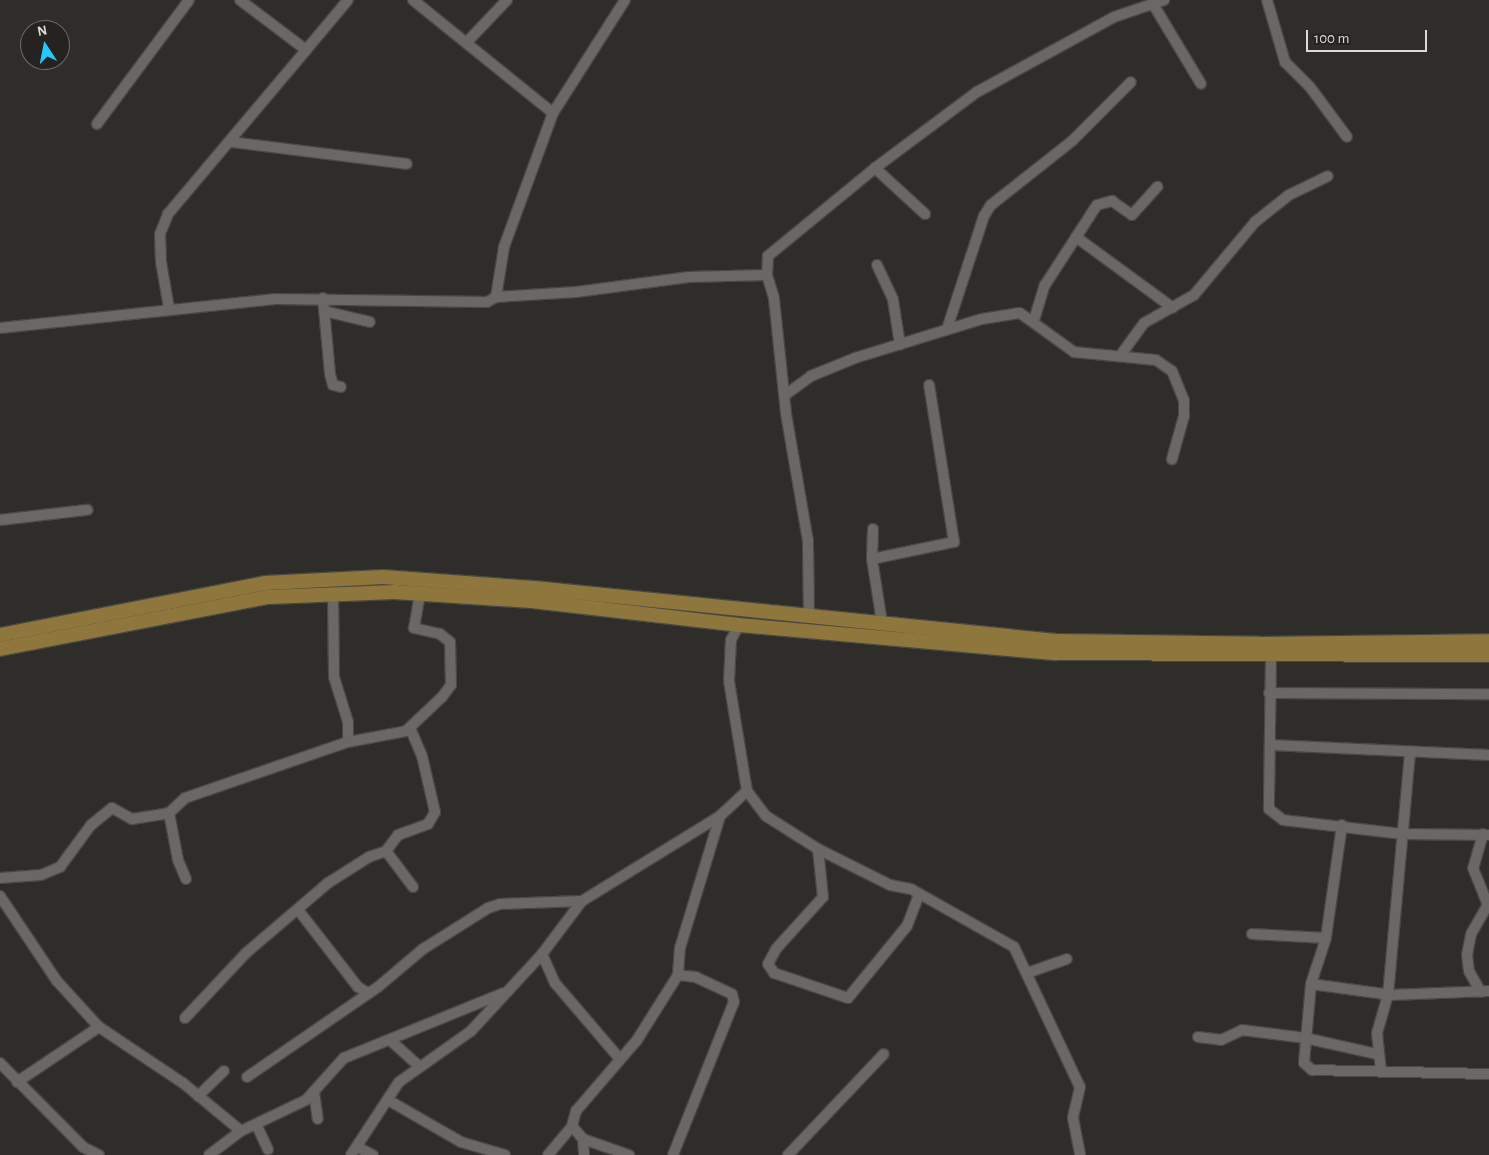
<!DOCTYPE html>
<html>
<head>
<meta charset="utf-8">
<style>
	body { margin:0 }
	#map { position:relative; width:1489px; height:1155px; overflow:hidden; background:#2e2d2a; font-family:"Alegreya Sans",sans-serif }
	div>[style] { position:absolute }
	.roads { filter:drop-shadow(1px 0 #494845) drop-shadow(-1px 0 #494845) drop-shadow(0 1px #494845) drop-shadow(0 -1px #494845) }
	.minor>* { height:10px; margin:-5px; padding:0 5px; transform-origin:5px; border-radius:5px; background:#6a6864 }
	.major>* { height:14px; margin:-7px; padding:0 7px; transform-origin:7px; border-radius:7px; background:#8f763c }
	span { translate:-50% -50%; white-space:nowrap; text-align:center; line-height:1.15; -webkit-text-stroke:5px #242320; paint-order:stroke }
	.north { position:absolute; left:20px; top:20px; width:50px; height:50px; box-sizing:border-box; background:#242320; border:1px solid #6d6c6a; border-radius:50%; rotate:349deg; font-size:14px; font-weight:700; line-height:20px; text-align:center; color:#dbdad8 }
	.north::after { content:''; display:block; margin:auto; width:18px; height:22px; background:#27c8ff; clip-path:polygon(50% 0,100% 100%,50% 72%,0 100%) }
	.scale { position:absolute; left:1306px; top:30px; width:121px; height:22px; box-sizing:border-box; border:2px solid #dbdad8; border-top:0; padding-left:6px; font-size:15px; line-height:18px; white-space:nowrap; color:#dbdad8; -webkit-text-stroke:4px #242320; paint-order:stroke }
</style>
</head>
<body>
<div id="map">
	<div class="roads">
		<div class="minor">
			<div style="left:240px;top:0;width:83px;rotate:37.1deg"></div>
			<div style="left:306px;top:50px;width:65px;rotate:-50deg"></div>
			<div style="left:413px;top:0;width:180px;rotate:38.9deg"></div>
			<div style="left:553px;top:113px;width:143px;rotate:110.1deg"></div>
			<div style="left:504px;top:247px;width:51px;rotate:99.1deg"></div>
			<div style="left:1267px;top:0;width:65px;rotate:73.8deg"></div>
			<div style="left:1285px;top:62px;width:35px;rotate:45deg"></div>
			<div style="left:1310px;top:87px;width:62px;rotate:53.5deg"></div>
			<div style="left:1153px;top:4px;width:93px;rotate:59deg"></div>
			<div style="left:467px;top:42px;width:58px;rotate:-46.4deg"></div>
			<div style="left:553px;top:113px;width:134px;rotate:-57.5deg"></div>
			<div style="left:97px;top:124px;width:154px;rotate:-53.4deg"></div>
			<div style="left:231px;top:142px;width:177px;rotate:7.1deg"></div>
			<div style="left:875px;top:168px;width:68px;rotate:42.6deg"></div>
			<div style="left:1076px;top:237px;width:120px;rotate:36.2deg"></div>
			<div style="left:877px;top:265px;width:38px;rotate:65deg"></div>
			<div style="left:893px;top:300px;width:45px;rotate:81deg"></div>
			<div style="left:323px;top:298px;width:76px;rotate:84.7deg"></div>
			<div style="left:330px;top:374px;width:11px;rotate:75deg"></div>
			<div style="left:333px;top:385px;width:8px;rotate:14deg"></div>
			<div style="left:169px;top:308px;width:47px;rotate:-99.9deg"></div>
			<div style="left:161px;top:262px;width:28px;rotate:-92deg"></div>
			<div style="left:160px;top:234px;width:22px;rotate:-68deg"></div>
			<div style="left:168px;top:214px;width:214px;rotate:-49.9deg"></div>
			<div style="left:324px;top:311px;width:47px;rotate:13.4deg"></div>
			<div style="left:1034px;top:320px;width:37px;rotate:-73deg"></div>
			<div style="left:1045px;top:285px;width:95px;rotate:-57deg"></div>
			<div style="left:1097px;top:205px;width:16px;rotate:-15deg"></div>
			<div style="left:1112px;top:201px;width:24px;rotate:35deg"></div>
			<div style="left:1132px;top:215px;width:38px;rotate:-48deg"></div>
			<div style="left:0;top:328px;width:277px;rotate:-6deg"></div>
			<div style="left:275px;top:299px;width:212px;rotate:0.8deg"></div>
			<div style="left:487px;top:302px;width:10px;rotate:-29deg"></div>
			<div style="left:496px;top:297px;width:80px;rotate:-3.6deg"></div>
			<div style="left:576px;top:292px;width:114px;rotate:-7.6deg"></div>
			<div style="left:689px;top:277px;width:78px;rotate:-1.5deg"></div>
			<div style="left:947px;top:329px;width:119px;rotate:-71.9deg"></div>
			<div style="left:984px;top:216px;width:13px;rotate:-58deg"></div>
			<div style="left:991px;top:205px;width:103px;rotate:-38.3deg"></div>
			<div style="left:1072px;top:141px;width:83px;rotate:-45deg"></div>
			<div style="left:1120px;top:356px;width:41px;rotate:-54deg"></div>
			<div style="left:1144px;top:323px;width:57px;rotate:-29.2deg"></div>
			<div style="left:1194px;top:295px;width:95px;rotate:-50.1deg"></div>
			<div style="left:1255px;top:222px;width:43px;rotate:-38.5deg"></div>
			<div style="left:1289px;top:195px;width:43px;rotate:-26deg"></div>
			<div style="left:785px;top:395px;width:32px;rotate:-36deg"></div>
			<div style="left:811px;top:376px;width:48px;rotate:-22.2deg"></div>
			<div style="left:855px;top:358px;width:133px;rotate:-17.1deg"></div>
			<div style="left:982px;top:319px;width:38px;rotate:-9deg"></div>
			<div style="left:1020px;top:313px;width:67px;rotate:35.8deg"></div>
			<div style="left:1074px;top:352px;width:82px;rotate:5.6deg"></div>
			<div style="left:1156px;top:360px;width:19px;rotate:35deg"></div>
			<div style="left:1172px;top:371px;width:31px;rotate:68deg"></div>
			<div style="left:1184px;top:400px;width:16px;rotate:90deg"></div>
			<div style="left:1184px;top:416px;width:45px;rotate:105.6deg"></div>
			<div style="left:0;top:520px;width:88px;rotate:-6.6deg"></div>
			<div style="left:873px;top:529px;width:30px;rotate:92deg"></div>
			<div style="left:872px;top:559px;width:64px;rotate:81deg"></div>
			<div style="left:872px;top:559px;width:84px;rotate:-11.7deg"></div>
			<div style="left:954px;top:542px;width:159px;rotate:-99deg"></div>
			<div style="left:333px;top:593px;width:84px;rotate:89.3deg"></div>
			<div style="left:334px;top:677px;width:47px;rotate:72.7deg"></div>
			<div style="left:348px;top:722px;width:20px;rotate:90deg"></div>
			<div style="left:809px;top:615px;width:74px;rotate:-90.8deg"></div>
			<div style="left:808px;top:541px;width:130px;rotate:-99.8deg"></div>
			<div style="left:786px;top:413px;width:116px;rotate:-96deg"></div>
			<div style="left:774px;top:298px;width:24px;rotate:-107deg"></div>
			<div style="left:767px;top:275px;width:19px;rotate:-87deg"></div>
			<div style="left:768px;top:256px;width:139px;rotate:-39.4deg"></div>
			<div style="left:875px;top:168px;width:127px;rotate:-36.7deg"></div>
			<div style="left:977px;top:92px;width:156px;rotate:-28.7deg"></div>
			<div style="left:1114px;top:17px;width:53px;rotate:-18.8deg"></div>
			<div style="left:1271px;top:657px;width:152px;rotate:90.8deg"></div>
			<div style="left:1269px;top:809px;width:18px;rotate:38deg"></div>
			<div style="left:1283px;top:820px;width:120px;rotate:6.7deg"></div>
			<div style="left:1402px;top:834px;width:87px;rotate:0.7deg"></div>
			<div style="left:1269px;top:693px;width:220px;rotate:0.3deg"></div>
			<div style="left:1271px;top:745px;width:218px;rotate:2.6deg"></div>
			<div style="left:747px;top:791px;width:31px;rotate:53deg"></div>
			<div style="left:766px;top:816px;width:62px;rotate:32.4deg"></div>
			<div style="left:818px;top:849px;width:80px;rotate:26.6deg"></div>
			<div style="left:890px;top:885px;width:21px;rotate:11deg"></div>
			<div style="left:911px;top:889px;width:118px;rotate:29.4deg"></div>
			<div style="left:1014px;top:947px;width:155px;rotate:64.8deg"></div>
			<div style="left:1080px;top:1087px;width:32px;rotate:103deg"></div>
			<div style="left:1073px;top:1118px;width:38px;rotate:79deg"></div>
			<div style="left:1342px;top:825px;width:114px;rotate:98.1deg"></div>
			<div style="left:1326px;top:938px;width:48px;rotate:108.1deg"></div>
			<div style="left:1311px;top:984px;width:79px;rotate:95.1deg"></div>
			<div style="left:1304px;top:1063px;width:11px;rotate:41deg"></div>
			<div style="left:1312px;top:1070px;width:177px;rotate:1.3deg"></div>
			<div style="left:1483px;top:834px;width:35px;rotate:106deg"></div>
			<div style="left:1473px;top:868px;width:40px;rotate:68deg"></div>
			<div style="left:818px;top:849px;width:48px;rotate:84.1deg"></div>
			<div style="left:823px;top:897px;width:70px;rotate:132.1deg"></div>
			<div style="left:776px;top:949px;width:17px;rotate:118deg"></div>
			<div style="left:768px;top:964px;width:11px;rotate:56deg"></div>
			<div style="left:774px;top:973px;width:78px;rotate:18.7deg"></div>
			<div style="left:848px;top:998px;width:93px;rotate:-50.7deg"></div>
			<div style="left:907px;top:926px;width:34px;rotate:-69deg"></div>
			<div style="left:386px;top:851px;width:20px;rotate:-53deg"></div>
			<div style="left:398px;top:835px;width:32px;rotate:-20deg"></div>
			<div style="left:428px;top:824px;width:14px;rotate:-60deg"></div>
			<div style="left:435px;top:812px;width:57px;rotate:-103.1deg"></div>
			<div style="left:422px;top:756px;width:30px;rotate:-113deg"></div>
			<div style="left:0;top:878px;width:41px;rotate:-4.2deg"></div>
			<div style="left:41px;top:875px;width:21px;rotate:-23deg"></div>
			<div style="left:60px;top:867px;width:52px;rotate:-53.6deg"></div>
			<div style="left:91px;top:825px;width:27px;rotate:-39deg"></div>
			<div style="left:112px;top:808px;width:23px;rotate:29deg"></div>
			<div style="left:132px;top:819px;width:37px;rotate:-9deg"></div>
			<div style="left:186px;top:879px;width:21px;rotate:-113deg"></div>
			<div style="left:178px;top:860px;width:48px;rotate:-100.8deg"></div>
			<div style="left:169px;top:813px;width:22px;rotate:-43deg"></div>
			<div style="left:185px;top:798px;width:172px;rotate:-19deg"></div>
			<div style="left:348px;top:742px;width:59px;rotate:-10.7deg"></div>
			<div style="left:406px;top:731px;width:50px;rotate:-43.4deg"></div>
			<div style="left:442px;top:697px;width:15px;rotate:-53deg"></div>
			<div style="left:451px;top:685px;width:43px;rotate:-91.3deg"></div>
			<div style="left:450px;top:642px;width:13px;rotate:-141deg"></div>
			<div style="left:440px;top:634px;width:27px;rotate:-167deg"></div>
			<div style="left:414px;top:628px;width:36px;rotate:-80deg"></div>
			<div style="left:0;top:896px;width:102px;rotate:56.2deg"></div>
			<div style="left:57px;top:981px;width:62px;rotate:47.6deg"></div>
			<div style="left:99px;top:1027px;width:101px;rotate:33.7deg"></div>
			<div style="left:183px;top:1083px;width:75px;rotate:39.6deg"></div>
			<div style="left:299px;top:911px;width:96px;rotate:52.2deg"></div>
			<div style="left:358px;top:987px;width:12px;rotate:31deg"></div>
			<div style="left:1252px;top:934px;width:74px;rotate:3.1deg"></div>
			<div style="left:542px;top:954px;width:32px;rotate:66deg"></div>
			<div style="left:555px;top:983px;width:100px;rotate:49.5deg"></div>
			<div style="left:1027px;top:973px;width:42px;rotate:-19.3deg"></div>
			<div style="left:1311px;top:984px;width:81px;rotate:7.8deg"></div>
			<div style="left:1391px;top:995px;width:98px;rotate:-2.3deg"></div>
			<div style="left:1481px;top:992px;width:24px;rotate:-120deg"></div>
			<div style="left:1469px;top:971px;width:16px;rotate:-97deg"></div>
			<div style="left:1467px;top:955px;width:21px;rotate:-79deg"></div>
			<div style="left:1471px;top:934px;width:34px;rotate:-60deg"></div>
			<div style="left:185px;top:1018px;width:89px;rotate:-46.8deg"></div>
			<div style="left:246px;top:953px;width:108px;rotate:-40.5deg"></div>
			<div style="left:328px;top:883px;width:49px;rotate:-32.4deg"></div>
			<div style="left:369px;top:857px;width:18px;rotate:-19deg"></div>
			<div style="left:386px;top:851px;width:45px;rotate:53.1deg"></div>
			<div style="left:1198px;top:1037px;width:23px;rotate:7deg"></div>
			<div style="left:1221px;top:1040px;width:23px;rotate:-25deg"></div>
			<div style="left:1242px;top:1030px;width:64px;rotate:7.2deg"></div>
			<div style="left:1305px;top:1038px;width:74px;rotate:12.5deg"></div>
			<div style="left:390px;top:1040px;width:39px;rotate:42deg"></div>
			<div style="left:0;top:1063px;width:118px;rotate:45.3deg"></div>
			<div style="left:83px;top:1147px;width:18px;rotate:27deg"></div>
			<div style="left:1381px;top:1071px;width:38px;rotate:-96deg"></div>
			<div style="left:1377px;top:1033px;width:40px;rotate:-74deg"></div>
			<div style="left:1388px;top:995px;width:244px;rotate:-84.8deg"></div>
			<div style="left:247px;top:1077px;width:159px;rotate:-34.5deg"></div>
			<div style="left:378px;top:987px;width:59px;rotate:-40.2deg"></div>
			<div style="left:423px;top:949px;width:77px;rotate:-32.2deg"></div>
			<div style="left:488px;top:908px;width:13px;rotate:-18deg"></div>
			<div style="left:500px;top:904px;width:82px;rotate:-2.1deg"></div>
			<div style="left:17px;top:1082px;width:99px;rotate:-33.9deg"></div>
			<div style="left:314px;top:1092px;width:27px;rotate:82deg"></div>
			<div style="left:198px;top:1096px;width:36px;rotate:-44deg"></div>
			<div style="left:388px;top:1100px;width:84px;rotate:29.9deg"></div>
			<div style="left:461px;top:1142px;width:46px;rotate:16.5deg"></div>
			<div style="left:257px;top:1126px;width:26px;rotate:65deg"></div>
			<div style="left:572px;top:1126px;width:17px;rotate:50deg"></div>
			<div style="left:583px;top:1139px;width:49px;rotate:19.2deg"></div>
			<div style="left:583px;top:1139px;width:16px;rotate:86deg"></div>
			<div style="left:357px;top:1147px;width:18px;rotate:27deg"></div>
			<div style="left:209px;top:1155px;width:40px;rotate:-37deg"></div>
			<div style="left:241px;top:1131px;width:72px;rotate:-25.5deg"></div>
			<div style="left:306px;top:1100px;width:57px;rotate:-47.9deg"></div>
			<div style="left:344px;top:1058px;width:172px;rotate:-22.2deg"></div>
			<div style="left:351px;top:1155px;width:87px;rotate:-56.7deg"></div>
			<div style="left:399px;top:1082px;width:88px;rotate:-35.3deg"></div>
			<div style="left:471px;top:1031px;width:105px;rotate:-47.3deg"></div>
			<div style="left:542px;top:954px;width:66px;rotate:-53deg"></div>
			<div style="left:582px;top:901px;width:162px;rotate:-31.6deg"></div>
			<div style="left:720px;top:816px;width:37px;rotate:-43deg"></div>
			<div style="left:747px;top:791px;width:111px;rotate:-99.3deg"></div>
			<div style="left:729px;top:681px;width:41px;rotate:-87.2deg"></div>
			<div style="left:731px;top:640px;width:17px;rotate:-62deg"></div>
			<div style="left:548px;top:1155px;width:38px;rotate:-50deg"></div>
			<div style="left:572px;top:1126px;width:16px;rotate:-75deg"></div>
			<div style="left:576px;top:1111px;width:94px;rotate:-49.3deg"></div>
			<div style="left:637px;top:1040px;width:77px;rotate:-57.8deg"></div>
			<div style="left:678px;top:975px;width:27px;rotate:-86deg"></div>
			<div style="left:680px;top:948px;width:138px;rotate:-73.1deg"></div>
			<div style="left:673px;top:1155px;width:165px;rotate:-68.3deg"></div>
			<div style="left:734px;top:1002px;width:8px;rotate:-104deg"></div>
			<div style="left:732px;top:994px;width:40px;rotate:-155deg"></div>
			<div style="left:696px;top:977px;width:18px;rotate:-174deg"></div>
			<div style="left:788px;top:1155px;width:139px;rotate:-46.5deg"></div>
		</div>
		<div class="major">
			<div style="left:0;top:635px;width:270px;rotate:-11.1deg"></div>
			<div style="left:265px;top:583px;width:118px;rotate:-2.9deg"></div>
			<div style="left:383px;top:577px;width:151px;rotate:4.2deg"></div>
			<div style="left:534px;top:588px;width:525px;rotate:5.8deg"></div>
			<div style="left:1056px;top:641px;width:203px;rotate:0.8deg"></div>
			<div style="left:1259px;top:644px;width:230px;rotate:-0.7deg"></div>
			<div style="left:0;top:649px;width:273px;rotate:-11deg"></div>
			<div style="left:268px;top:597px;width:127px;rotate:-2.3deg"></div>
			<div style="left:395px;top:592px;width:137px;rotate:3.8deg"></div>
			<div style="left:532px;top:601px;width:208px;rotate:6.6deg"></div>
			<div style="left:739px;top:625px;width:317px;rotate:5.1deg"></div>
			<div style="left:1055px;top:653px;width:434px;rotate:0.3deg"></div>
		</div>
	</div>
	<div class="north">N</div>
	<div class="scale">100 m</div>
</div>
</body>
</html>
